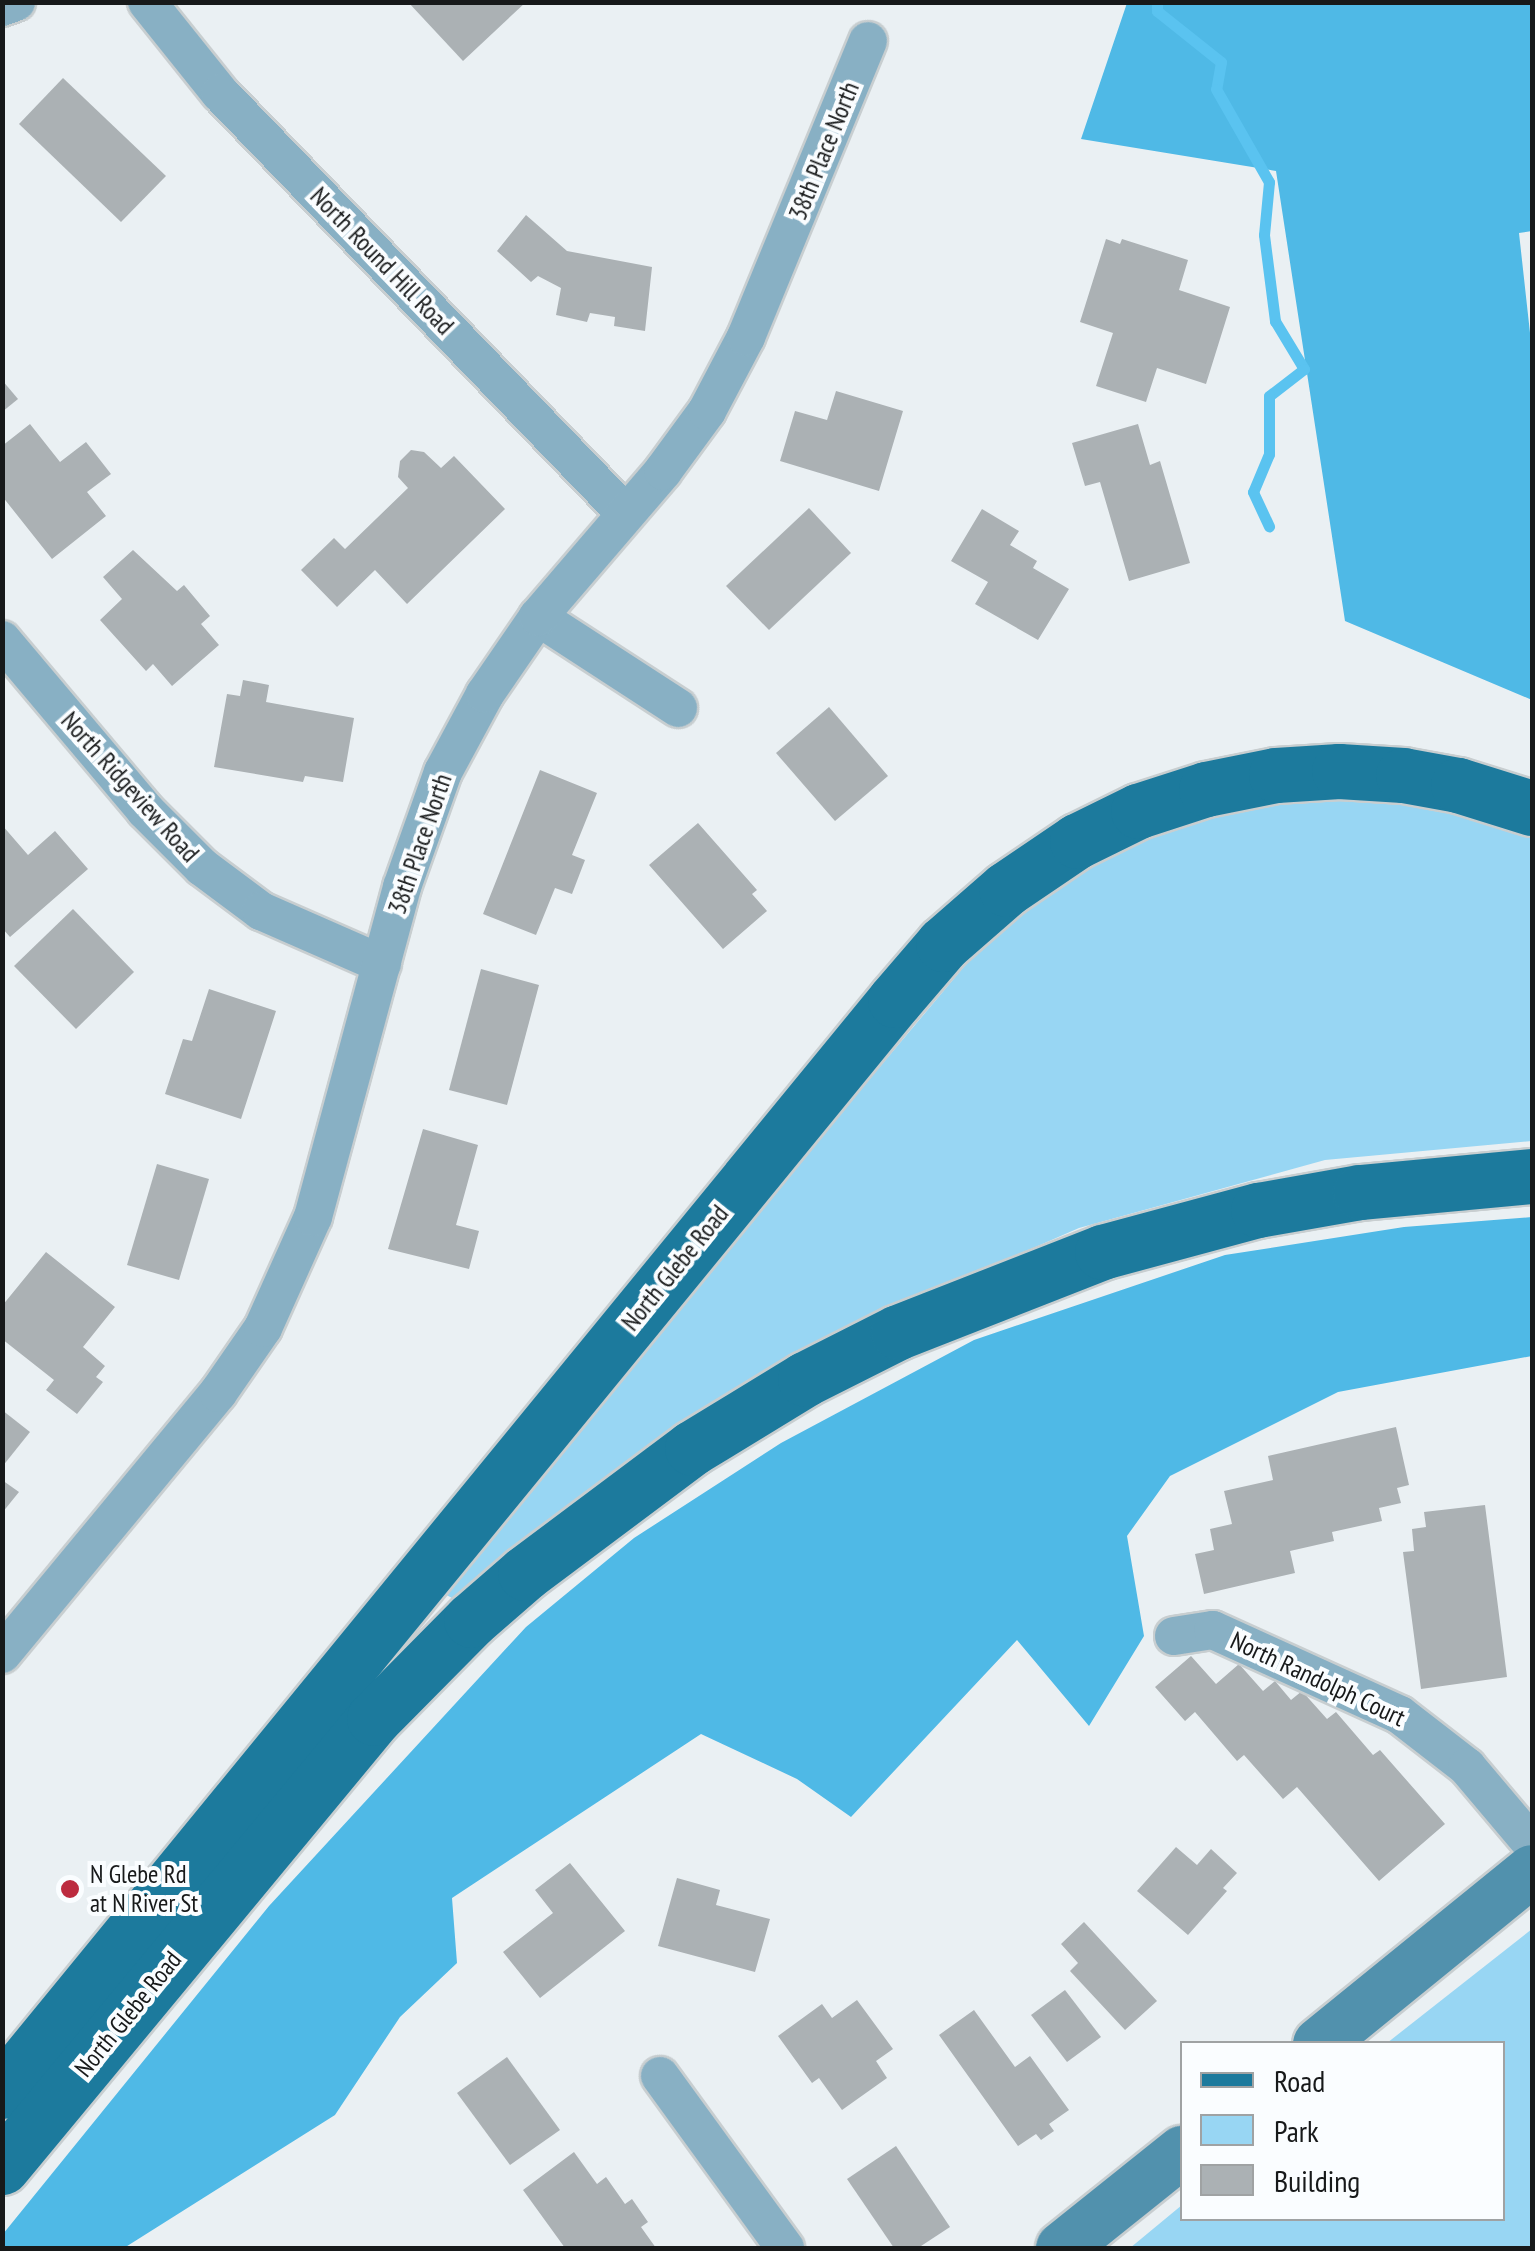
<!DOCTYPE html>
<html>
<head>
<meta charset="utf-8">
<style>
	body { margin:0 }
	#map { position:relative; width:1535px; height:2251px; overflow:hidden; background:#eaf0f3; font-family:"PT Sans Narrow",sans-serif }
	div>[style] { position:absolute }
	.green>* { inset:0; background:#98d6f3 }
	.forest>* { inset:0; background:#4fb9e6 }
	.stream>* { height:11px; margin:-5.5px; padding:0 5.5px; transform-origin:5.5px; border-radius:5.5px; background:#5ac3f0 }
	.building>* { inset:0; background:#abb1b4 }
	.roads { filter:drop-shadow(2px 0 #c8ced0) drop-shadow(-2px 0 #c8ced0) drop-shadow(0 2px #c8ced0) drop-shadow(0 -2px #c8ced0) }
	.street>* { height:38px; margin:-19px; padding:0 19px; transform-origin:19px; border-radius:19px; background:#88b0c4 }
	.secondary>* { height:52px; margin:-26px; padding:0 26px; transform-origin:26px; border-radius:26px; background:#5191ad }
	.primary>* { height:55px; margin:-27.5px; padding:0 27.5px; transform-origin:27.5px; border-radius:27.5px; background:#1c7a9d }
	.dots>* { width:28px; height:28px; translate:-50% -50%; box-sizing:border-box; border:5px solid #fafdff; border-radius:50% }
	span { translate:-50% -50%; white-space:nowrap; text-align:center; line-height:1.15; -webkit-text-stroke:8px #fafdff; paint-order:stroke }
	.street-label { font-size:25px; color:#17191a }
	.poi-label { font-size:25px; color:#17191a }
	.left { translate:0 -50%; text-align:left }
	.frame { position:absolute; inset:0; border:5px solid #17191a; pointer-events:none }
	.legend { position:absolute; left:1180px; top:2041px; width:325px; height:180px; box-sizing:border-box; background:#fafdff; border:2px solid #9fa2a3; margin:0; padding:12px 18px; list-style:none; font-size:30px; color:#17191a }
	.legend li { display:flex; align-items:center; gap:20px; height:50px }
	.legend b { width:50px; border:2px solid #9fa2a3 }
</style>
</head>
<body>
<div id="map">
	<div class="green">
		<div style="clip-path:polygon(1315px 795px,1437px 803px,1532px 832px,1532px 1141px,1325px 1160px,1079px 1228px,839px 1333px,465px 1605px,439px 1591px,1015px 906px,1191px 812px)"></div>
		<div style="clip-path:polygon(1532px 1929px,1532px 2248px,1130px 2248px,1182px 2205px,1182px 2218px,1502px 2218px,1502px 2044px,1387px 2043px)"></div>
	</div>
	<div class="forest">
		<div style="clip-path:polygon(1127px 3px,1532px 3px,1532px 231px,1519px 233px,1532px 351px,1532px 700px,1345px 621px,1276px 171px,1081px 139px)"></div>
		<div style="clip-path:polygon(1532px 1217px,1532px 1356px,1338px 1392px,1170px 1476px,1127px 1536px,1144px 1636px,1089px 1726px,1017px 1640px,851px 1817px,797px 1779px,701px 1734px,452px 1898px,457px 1963px,400px 2017px,335px 2115px,124px 2248px,3px 2248px,3px 2234px,269px 1906px,526px 1627px,634px 1538px,781px 1443px,974px 1340px,1225px 1255px,1404px 1227px)"></div>
	</div>
	<div class="stream">
		<div style="left:1157px;top:2px;width:9px;rotate:90deg"></div>
		<div style="left:1157px;top:11px;width:82px;rotate:38.6deg"></div>
		<div style="left:1221px;top:62px;width:27px;rotate:100deg"></div>
		<div style="left:1216px;top:89px;width:107px;rotate:60.3deg"></div>
		<div style="left:1269px;top:182px;width:53px;rotate:95.4deg"></div>
		<div style="left:1264px;top:235px;width:87px;rotate:82.7deg"></div>
		<div style="left:1275px;top:321px;width:56px;rotate:58.9deg"></div>
		<div style="left:1304px;top:369px;width:44px;rotate:142.4deg"></div>
		<div style="left:1269px;top:396px;width:58px;rotate:90deg"></div>
		<div style="left:1269px;top:454px;width:41px;rotate:112.8deg"></div>
		<div style="left:1253px;top:492px;width:38px;rotate:65deg"></div>
	</div>
	<div class="building">
		<div style="clip-path:polygon(408px 2px,526px 2px,463px 61px)"></div>
		<div style="clip-path:polygon(63px 78px,166px 176px,121px 222px,19px 124px)"></div>
		<div style="clip-path:polygon(526px 215px,567px 251px,652px 267px,645px 331px,614px 326px,615px 317px,590px 313px,587px 322px,556px 315px,561px 288px,538px 276px,531px 282px,497px 251px)"></div>
		<div style="clip-path:polygon(1106px 239px,1120px 244px,1122px 239px,1188px 260px,1179px 290px,1230px 307px,1206px 384px,1157px 368px,1146px 402px,1096px 386px,1113px 333px,1080px 322px)"></div>
		<div style="clip-path:polygon(2px 380px,18px 399px,2px 412px)"></div>
		<div style="clip-path:polygon(836px 391px,903px 411px,879px 491px,780px 461px,795px 411px,827px 420px)"></div>
		<div style="clip-path:polygon(30px 424px,60px 462px,86px 442px,111px 474px,87px 492px,106px 516px,52px 559px,2px 496px,2px 446px)"></div>
		<div style="clip-path:polygon(1138px 424px,1150px 465px,1160px 461px,1190px 563px,1129px 581px,1100px 482px,1085px 486px,1072px 443px)"></div>
		<div style="clip-path:polygon(411px 450px,424px 452px,441px 468px,454px 456px,505px 509px,407px 604px,375px 570px,337px 607px,301px 570px,334px 538px,345px 549px,408px 488px,398px 477px,400px 461px)"></div>
		<div style="clip-path:polygon(809px 508px,851px 553px,769px 630px,726px 586px)"></div>
		<div style="clip-path:polygon(982px 509px,1019px 531px,1010px 545px,1037px 561px,1033px 568px,1069px 589px,1038px 640px,975px 604px,988px 582px,951px 561px)"></div>
		<div style="clip-path:polygon(133px 550px,177px 591px,184px 585px,210px 616px,201px 624px,219px 645px,172px 686px,153px 664px,146px 671px,100px 620px,122px 599px,103px 577px)"></div>
		<div style="clip-path:polygon(243px 680px,269px 685px,266px 702px,354px 718px,343px 782px,305px 776px,303px 782px,214px 767px,227px 694px,240px 696px)"></div>
		<div style="clip-path:polygon(829px 707px,888px 776px,835px 821px,776px 753px)"></div>
		<div style="clip-path:polygon(540px 770px,597px 793px,572px 855px,585px 860px,572px 894px,555px 888px,536px 935px,483px 914px)"></div>
		<div style="clip-path:polygon(698px 823px,757px 890px,752px 894px,767px 911px,723px 949px,649px 865px)"></div>
		<div style="clip-path:polygon(2px 825px,28px 855px,55px 831px,88px 869px,10px 937px,2px 928px)"></div>
		<div style="clip-path:polygon(73px 909px,134px 972px,76px 1029px,14px 966px)"></div>
		<div style="clip-path:polygon(481px 969px,539px 985px,507px 1105px,449px 1090px)"></div>
		<div style="clip-path:polygon(209px 989px,276px 1011px,241px 1119px,165px 1094px,183px 1039px,192px 1041px)"></div>
		<div style="clip-path:polygon(423px 1129px,478px 1145px,456px 1225px,479px 1231px,469px 1269px,388px 1249px)"></div>
		<div style="clip-path:polygon(157px 1164px,209px 1179px,179px 1280px,127px 1265px)"></div>
		<div style="clip-path:polygon(46px 1252px,115px 1307px,83px 1347px,105px 1366px,96px 1377px,103px 1382px,77px 1414px,46px 1390px,54px 1380px,2px 1339px,2px 1306px)"></div>
		<div style="clip-path:polygon(2px 1410px,30px 1432px,2px 1467px)"></div>
		<div style="clip-path:polygon(1396px 1427px,1409px 1485px,1397px 1488px,1401px 1503px,1379px 1508px,1382px 1521px,1332px 1532px,1334px 1541px,1290px 1551px,1295px 1573px,1204px 1594px,1195px 1554px,1214px 1550px,1210px 1529px,1232px 1524px,1224px 1491px,1273px 1480px,1268px 1456px)"></div>
		<div style="clip-path:polygon(2px 1480px,19px 1492px,2px 1513px)"></div>
		<div style="clip-path:polygon(1485px 1505px,1507px 1677px,1421px 1689px,1403px 1552px,1414px 1551px,1412px 1529px,1426px 1527px,1424px 1512px)"></div>
		<div style="clip-path:polygon(1191px 1656px,1216px 1684px,1239px 1664px,1263px 1691px,1275px 1681px,1291px 1700px,1302px 1691px,1327px 1719px,1336px 1712px,1373px 1755px,1380px 1750px,1445px 1824px,1379px 1881px,1297px 1787px,1283px 1799px,1244px 1755px,1237px 1761px,1195px 1712px,1185px 1721px,1155px 1687px)"></div>
		<div style="clip-path:polygon(1176px 1847px,1197px 1865px,1211px 1849px,1237px 1873px,1223px 1888px,1227px 1891px,1188px 1935px,1137px 1891px)"></div>
		<div style="clip-path:polygon(570px 1863px,625px 1931px,540px 1998px,503px 1952px,553px 1913px,535px 1890px)"></div>
		<div style="clip-path:polygon(677px 1878px,720px 1890px,716px 1905px,770px 1919px,755px 1972px,658px 1946px)"></div>
		<div style="clip-path:polygon(1084px 1922px,1157px 2001px,1125px 2030px,1070px 1971px,1078px 1963px,1061px 1944px)"></div>
		<div style="clip-path:polygon(1065px 1990px,1101px 2037px,1067px 2062px,1031px 2015px)"></div>
		<div style="clip-path:polygon(857px 2000px,893px 2049px,876px 2061px,887px 2078px,842px 2110px,819px 2078px,812px 2083px,778px 2036px,822px 2004px,832px 2018px)"></div>
		<div style="clip-path:polygon(974px 2010px,1015px 2067px,1030px 2056px,1069px 2110px,1049px 2124px,1054px 2131px,1041px 2140px,1036px 2134px,1018px 2146px,939px 2035px)"></div>
		<div style="clip-path:polygon(507px 2057px,560px 2130px,510px 2165px,457px 2093px)"></div>
		<div style="clip-path:polygon(896px 2146px,950px 2227px,918px 2248px,894px 2248px,847px 2179px)"></div>
		<div style="clip-path:polygon(574px 2152px,597px 2184px,606px 2177px,625px 2204px,632px 2199px,648px 2222px,641px 2227px,656px 2248px,565px 2248px,523px 2190px)"></div>
	</div>
	<div class="roads">
		<div class="street">
			<div style="left:147px;top:2px;width:117px;rotate:51.3deg"></div>
			<div style="left:220px;top:93px;width:582px;rotate:46.04deg"></div>
			<div style="left:2px;top:7px;width:15px;rotate:-20deg"></div>
			<div style="left:538px;top:617px;width:167px;rotate:33deg"></div>
			<div style="left:2px;top:640px;width:222px;rotate:49.9deg"></div>
			<div style="left:145px;top:810px;width:81px;rotate:45deg"></div>
			<div style="left:202px;top:867px;width:74px;rotate:36.7deg"></div>
			<div style="left:261px;top:911px;width:132px;rotate:23.7deg"></div>
			<div style="left:1174px;top:1636px;width:39px;rotate:-9deg"></div>
			<div style="left:1213px;top:1630px;width:205px;rotate:24.4deg"></div>
			<div style="left:1400px;top:1715px;width:85px;rotate:37.8deg"></div>
			<div style="left:1467px;top:1767px;width:101px;rotate:49.8deg"></div>
			<div style="left:2px;top:1654px;width:339px;rotate:-50.4deg"></div>
			<div style="left:218px;top:1393px;width:79px;rotate:-55.3deg"></div>
			<div style="left:263px;top:1328px;width:122px;rotate:-65.8deg"></div>
			<div style="left:313px;top:1217px;width:342px;rotate:-74.9deg"></div>
			<div style="left:402px;top:887px;width:122px;rotate:-70.4deg"></div>
			<div style="left:443px;top:772px;width:89px;rotate:-61.7deg"></div>
			<div style="left:485px;top:694px;width:93px;rotate:-55.5deg"></div>
			<div style="left:538px;top:617px;width:192px;rotate:-49.4deg"></div>
			<div style="left:663px;top:471px;width:74px;rotate:-53.7deg"></div>
			<div style="left:707px;top:411px;width:84px;rotate:-62.2deg"></div>
			<div style="left:746px;top:337px;width:320px;rotate:-67.6deg"></div>
			<div style="left:660px;top:2076px;width:213px;rotate:54deg"></div>
		</div>
		<div class="secondary">
			<div style="left:1319px;top:2044px;width:274px;rotate:-39.1deg"></div>
			<div style="left:1062px;top:2248px;width:154px;rotate:-38.7deg"></div>
		</div>
		<div class="primary">
			<div style="left:2px;top:2091px;width:1410px;rotate:-50.7deg"></div>
			<div style="left:895px;top:1000px;width:74px;rotate:-49.4deg"></div>
			<div style="left:943px;top:944px;width:84px;rotate:-41.1deg"></div>
			<div style="left:1006px;top:889px;width:86px;rotate:-34.1deg"></div>
			<div style="left:1077px;top:841px;width:68px;rotate:-26.2deg"></div>
			<div style="left:1138px;top:811px;width:71px;rotate:-17.9deg"></div>
			<div style="left:1206px;top:789px;width:71px;rotate:-11.3deg"></div>
			<div style="left:1276px;top:775px;width:63px;rotate:-3.6deg"></div>
			<div style="left:1339px;top:771px;width:64px;rotate:3.6deg"></div>
			<div style="left:1403px;top:775px;width:56px;rotate:10.3deg"></div>
			<div style="left:1458px;top:785px;width:77px;rotate:17.3deg"></div>
			<div style="left:2px;top:2167px;width:583px;rotate:-50.36deg"></div>
			<div style="left:374px;top:1718px;width:138px;rotate:-45.3deg"></div>
			<div style="left:471px;top:1620px;width:72px;rotate:-41deg"></div>
			<div style="left:525px;top:1573px;width:209px;rotate:-36.8deg"></div>
			<div style="left:692px;top:1448px;width:132px;rotate:-31.4deg"></div>
			<div style="left:805px;top:1379px;width:104px;rotate:-26.8deg"></div>
			<div style="left:898px;top:1332px;width:219px;rotate:-21.4deg"></div>
			<div style="left:1102px;top:1252px;width:162px;rotate:-15.1deg"></div>
			<div style="left:1258px;top:1210px;width:104px;rotate:-10deg"></div>
			<div style="left:1360px;top:1192px;width:173px;rotate:-5.3deg"></div>
		</div>
	</div>
	<div class="dots">
		<div style="left:70px;top:1889px;background:#bc2b3f"></div>
	</div>
	<div class="street-label">
		<span style="left:824px;top:151px;rotate:-68deg">38th Place North</span>
		<span style="left:382px;top:261px;rotate:46deg">North Round Hill Road</span>
		<span style="left:130px;top:787px;rotate:48deg">North Ridgeview Road</span>
		<span style="left:420px;top:844px;rotate:-71deg">38th Place North</span>
		<span style="left:675px;top:1268px;rotate:-51deg">North Glebe Road</span>
		<span style="left:1318px;top:1679px;rotate:25deg">North Randolph Court</span>
		<span style="left:128px;top:2014px;rotate:-51deg">North Glebe Road</span>
	</div>
	<div class="poi-label">
		<span class="left" style="left:90px;top:1889px">N Glebe Rd<br>at N River St</span>
	</div>
	<div class="frame"></div>
	<ul class="legend">
	<li><b style="height:12px;background:#1c7a9d"></b>Road</li>
	<li><b style="height:28px;background:#98d6f3"></b>Park</li>
	<li><b style="height:28px;background:#abb1b4"></b>Building</li>
	</ul>
</div>
</body>
</html>
